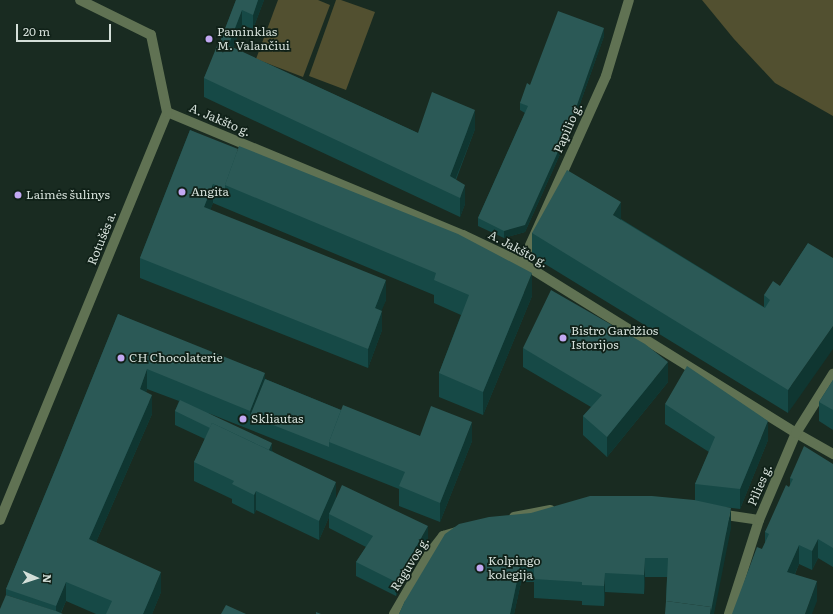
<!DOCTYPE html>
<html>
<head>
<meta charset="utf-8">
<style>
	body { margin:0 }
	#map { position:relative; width:833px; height:614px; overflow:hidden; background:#192b21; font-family:Literata,serif }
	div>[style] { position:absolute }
	.green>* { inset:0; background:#525030 }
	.minor>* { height:10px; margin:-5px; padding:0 5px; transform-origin:5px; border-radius:5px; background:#607253 }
	.wall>* { inset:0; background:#164946 }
	.shaded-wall>* { inset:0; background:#0f3631 }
	.building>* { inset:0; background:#2b5956 }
	.dots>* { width:11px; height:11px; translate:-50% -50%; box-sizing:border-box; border:2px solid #102118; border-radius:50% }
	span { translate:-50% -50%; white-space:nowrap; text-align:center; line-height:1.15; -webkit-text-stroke:3.5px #102118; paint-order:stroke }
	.poi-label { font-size:12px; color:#d4dfd9 }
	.left { translate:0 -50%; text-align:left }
	.street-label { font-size:12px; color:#d4dfd9 }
	.north { position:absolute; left:16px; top:558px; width:40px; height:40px; -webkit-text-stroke:3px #102118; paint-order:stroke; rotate:93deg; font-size:11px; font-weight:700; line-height:16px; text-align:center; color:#d4dfd9 }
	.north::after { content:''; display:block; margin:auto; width:14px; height:18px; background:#d4dfd9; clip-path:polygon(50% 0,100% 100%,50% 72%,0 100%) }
	.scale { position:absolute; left:16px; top:24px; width:95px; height:18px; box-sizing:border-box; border:2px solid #d4dfd9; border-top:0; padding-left:5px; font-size:12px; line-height:14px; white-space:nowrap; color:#d4dfd9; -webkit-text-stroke:3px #102118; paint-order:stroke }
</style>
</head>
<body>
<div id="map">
	<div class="green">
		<div style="clip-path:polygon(278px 0,318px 0,330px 5px,303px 77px,256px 59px)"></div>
		<div style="clip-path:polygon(336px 0,341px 0,375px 12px,346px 90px,309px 76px)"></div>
		<div style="clip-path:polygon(702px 0,833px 0,833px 116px,775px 83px,734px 39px)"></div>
	</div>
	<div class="minor">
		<div style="left:167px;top:112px;width:321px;rotate:22.6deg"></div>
		<div style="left:463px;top:235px;width:65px;rotate:25.4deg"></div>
		<div style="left:522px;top:263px;width:322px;rotate:31.8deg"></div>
		<div style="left:796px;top:433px;width:43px;rotate:29.6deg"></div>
		<div style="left:522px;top:263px;width:205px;rotate:-65.8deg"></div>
		<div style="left:606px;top:76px;width:79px;rotate:-73.2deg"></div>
		<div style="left:719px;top:514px;width:40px;rotate:8.5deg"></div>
		<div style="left:514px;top:517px;width:37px;rotate:-11deg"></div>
		<div style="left:0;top:520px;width:441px;rotate:-67.7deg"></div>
		<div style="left:167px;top:112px;width:79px;rotate:-101.7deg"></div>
		<div style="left:151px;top:35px;width:79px;rotate:-153.8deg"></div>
		<div style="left:394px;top:614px;width:69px;rotate:-59.7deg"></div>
		<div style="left:429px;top:554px;width:23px;rotate:-52deg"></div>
		<div style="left:443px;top:536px;width:14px;rotate:-17deg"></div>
		<div style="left:729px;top:614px;width:99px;rotate:-72.3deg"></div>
		<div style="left:759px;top:520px;width:95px;rotate:-67deg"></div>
		<div style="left:796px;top:433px;width:70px;rotate:-57.9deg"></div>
	</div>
	<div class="wall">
		<div style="clip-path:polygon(236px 0,264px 0,253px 29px,242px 25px,233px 48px,418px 133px,475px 129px,456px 180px,465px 204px,460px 217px,204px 97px,204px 78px,220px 42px)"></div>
		<div style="clip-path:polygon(604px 36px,570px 132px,525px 232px,504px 238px,478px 226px,478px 218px,525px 113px,520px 110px,520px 103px,530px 85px)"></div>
		<div style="clip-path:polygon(190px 130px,532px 296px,483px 415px,439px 397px,439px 373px,461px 315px,434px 303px,434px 295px,213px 203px,210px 210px,386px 300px,381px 310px,382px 330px,368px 368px,140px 278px,140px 258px)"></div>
		<div style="clip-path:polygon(621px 219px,764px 307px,764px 295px,780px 286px,808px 243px,788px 413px,532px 256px,532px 233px)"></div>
		<div style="clip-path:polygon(118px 314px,265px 379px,341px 410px,420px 436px,472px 441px,440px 522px,399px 506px,399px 489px,208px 413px,272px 451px,336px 498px,428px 540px,396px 596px,356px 576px,356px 562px,366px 547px,329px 528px,329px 517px,319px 540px,256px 510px,254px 514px,232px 503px,232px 499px,194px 481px,194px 462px,205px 439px,175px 425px,175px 411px,179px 401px,147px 389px,146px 392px,152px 414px,96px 542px,161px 592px,152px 614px,96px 614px,66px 601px,61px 613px,6px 595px,6px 589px,58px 463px)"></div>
		<div style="clip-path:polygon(523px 348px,668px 382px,607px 457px,583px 435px,583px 416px,591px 407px,523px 367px)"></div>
		<div style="clip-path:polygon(833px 380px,833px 430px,819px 421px,819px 402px)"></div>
		<div style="clip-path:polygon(665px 404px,768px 440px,740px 509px,724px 507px,731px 528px,666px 601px,667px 577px,645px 577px,644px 594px,605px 592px,604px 606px,582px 605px,582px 601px,534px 598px,534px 582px,521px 582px,514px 614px,399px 614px,405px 601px,695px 500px,695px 484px,709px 452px,665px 424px)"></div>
		<div style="clip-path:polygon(833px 464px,833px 567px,818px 558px,812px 570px,799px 564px,795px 574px,817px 601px,762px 549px,765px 543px,765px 532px,790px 486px,790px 478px)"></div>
	</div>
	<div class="shaded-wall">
		<div style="clip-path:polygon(258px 0,264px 0,253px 29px,253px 15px)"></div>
		<div style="clip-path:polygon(242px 10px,242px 25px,227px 64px,227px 50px)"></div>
		<div style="clip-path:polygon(604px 28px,604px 36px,570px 132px,525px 232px,504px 238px,504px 231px)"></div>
		<div style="clip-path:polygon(475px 110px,475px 129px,450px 193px,450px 176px)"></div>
		<div style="clip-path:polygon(213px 184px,213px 203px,204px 226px,204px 207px)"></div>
		<div style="clip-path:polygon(465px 185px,465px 204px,460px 217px,460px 198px)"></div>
		<div style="clip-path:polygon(621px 202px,621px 225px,613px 215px)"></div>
		<div style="clip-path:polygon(532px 273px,532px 296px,483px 415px,483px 392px)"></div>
		<div style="clip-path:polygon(386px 280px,386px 300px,375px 327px,375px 308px)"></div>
		<div style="clip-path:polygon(382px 311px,382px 330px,368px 368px,368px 349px)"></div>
		<div style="clip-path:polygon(833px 326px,833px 349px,788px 413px,788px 390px)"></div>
		<div style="clip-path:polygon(668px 362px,668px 382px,607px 457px,607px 437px)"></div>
		<div style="clip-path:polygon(147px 369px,147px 389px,140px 409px,140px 389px)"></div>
		<div style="clip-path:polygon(265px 373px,265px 393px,250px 416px,250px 411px)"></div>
		<div style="clip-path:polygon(152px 395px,152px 414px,89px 558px,89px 539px)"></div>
		<div style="clip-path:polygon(768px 421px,768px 440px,740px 509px,740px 489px)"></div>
		<div style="clip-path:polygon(472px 422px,472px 441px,440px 522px,440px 503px)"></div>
		<div style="clip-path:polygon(272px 443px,272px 457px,267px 454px)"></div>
		<div style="clip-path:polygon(336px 482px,336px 501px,329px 514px,329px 517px,319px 540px,319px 521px)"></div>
		<div style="clip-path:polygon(256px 491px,256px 510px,254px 514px,254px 495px)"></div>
		<div style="clip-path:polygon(731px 508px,731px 528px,714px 614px,710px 614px)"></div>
		<div style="clip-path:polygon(428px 526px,428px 540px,396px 596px,396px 582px)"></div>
		<div style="clip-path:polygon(818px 539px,818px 558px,812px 570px,812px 551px)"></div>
		<div style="clip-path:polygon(799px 545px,799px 564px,787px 591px,787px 572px)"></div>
		<div style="clip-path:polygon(645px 558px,645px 577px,644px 594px,644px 575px)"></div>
		<div style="clip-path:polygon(521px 562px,521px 582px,514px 614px,510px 614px)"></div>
		<div style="clip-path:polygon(161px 572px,161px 592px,152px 614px,143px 614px)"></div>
		<div style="clip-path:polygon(605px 573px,605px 592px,604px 606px,604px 586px)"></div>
		<div style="clip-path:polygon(817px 581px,817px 601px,812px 614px,805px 614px)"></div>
		<div style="clip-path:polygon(66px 582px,66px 601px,60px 614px,56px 614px,56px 606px)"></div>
	</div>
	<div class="building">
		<div style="clip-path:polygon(236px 0,258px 0,253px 15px,242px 10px,228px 46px,220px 42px)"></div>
		<div style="clip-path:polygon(558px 11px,604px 28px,570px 125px,525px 225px,504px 231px,478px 218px,528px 106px,520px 103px,527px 83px,530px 85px)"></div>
		<div style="clip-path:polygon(219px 41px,418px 133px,432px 92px,475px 110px,450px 176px,465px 185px,460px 198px,204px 78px)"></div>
		<div style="clip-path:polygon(190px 130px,238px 149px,225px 185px,225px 189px,213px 184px,204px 207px,386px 280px,375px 308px,382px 311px,368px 349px,140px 258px)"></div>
		<div style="clip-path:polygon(239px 146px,458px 234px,532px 273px,483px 392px,439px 373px,469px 295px,434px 280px,436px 273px,225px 185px)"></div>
		<div style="clip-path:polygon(567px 170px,621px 202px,613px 215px,765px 308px,770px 300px,764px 295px,773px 281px,780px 286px,808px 243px,833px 258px,833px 326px,788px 390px,532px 233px)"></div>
		<div style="clip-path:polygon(551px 290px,645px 344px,668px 362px,607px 437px,583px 416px,602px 395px,523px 348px)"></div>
		<div style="clip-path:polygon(118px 314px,265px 373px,250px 411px,147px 369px,140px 389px,152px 395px,89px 539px,161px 572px,143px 614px,106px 614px,112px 601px,66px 582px,56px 606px,6px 589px,58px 463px)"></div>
		<div style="clip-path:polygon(687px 366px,768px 421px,740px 489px,695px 484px,715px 437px,665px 404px)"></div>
		<div style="clip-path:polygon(265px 379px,341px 410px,329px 442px,329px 447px,250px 416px)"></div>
		<div style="clip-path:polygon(833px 380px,833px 410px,819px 402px)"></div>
		<div style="clip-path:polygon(180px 400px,272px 443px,269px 450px,212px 423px,210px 428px,175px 411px)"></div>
		<div style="clip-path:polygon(343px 405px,420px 436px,431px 406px,472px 422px,440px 503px,399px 486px,405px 472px,329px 442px)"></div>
		<div style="clip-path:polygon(212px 423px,336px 482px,319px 521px,256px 491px,254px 495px,232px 484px,234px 481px,194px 462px)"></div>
		<div style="clip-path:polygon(804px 446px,833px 464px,833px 548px,818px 539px,812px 551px,799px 545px,787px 572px,817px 581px,805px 614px,732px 614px,757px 547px,762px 549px,769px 534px,765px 532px,786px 485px,789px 487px,793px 479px,790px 478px)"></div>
		<div style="clip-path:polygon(342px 485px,428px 526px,396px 582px,356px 562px,373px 536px,329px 514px)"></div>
		<div style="clip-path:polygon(590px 496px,652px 496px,694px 500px,731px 508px,711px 611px,711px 607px,666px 601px,668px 558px,645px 558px,644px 575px,605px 573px,604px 586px,582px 585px,582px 582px,534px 579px,534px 562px,521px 562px,510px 614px,399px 614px,405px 601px,445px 534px,459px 524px,489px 517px,531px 513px)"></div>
		<div style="clip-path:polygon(6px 595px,56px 611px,63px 614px,0 614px,0 609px)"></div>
		<div style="clip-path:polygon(666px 601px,711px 607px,710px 614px,665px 614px)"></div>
		<div style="clip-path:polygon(226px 605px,246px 614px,221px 614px)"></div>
		<div style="clip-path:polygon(316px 612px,321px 614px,316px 614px)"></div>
	</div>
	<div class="dots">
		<div style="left:209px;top:39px;background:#c2a8f2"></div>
		<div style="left:182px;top:192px;background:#c2a8f2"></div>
		<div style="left:18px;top:195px;background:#c2a8f2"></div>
		<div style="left:563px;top:338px;background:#c2a8f2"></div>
		<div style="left:121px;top:358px;background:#c2a8f2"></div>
		<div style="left:243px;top:419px;background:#c2a8f2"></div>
		<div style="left:480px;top:568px;background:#c2a8f2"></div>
	</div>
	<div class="poi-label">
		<span class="left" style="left:217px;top:39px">Paminklas<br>M. Valančiui</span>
		<span class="left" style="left:191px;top:192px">Angita</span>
		<span class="left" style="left:26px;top:195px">Laimės šulinys</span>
		<span class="left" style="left:571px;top:338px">Bistro Gardžios<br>Istorijos</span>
		<span class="left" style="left:129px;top:358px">CH Chocolaterie</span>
		<span class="left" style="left:251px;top:419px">Skliautas</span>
		<span class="left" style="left:488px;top:568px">Kolpingo<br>kolegija</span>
	</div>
	<div class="street-label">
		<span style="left:220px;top:120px;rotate:23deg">A. Jakšto g.</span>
		<span style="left:568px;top:128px;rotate:-66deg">Papilio g.</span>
		<span style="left:102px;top:238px;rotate:-68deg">Rotušės a.</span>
		<span style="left:518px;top:249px;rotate:28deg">A. Jakšto g.</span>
		<span style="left:760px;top:485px;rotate:-67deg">Pilies g.</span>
		<span style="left:410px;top:564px;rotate:-58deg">Raguvos g.</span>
	</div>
	<div class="north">N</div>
	<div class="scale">20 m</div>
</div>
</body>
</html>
